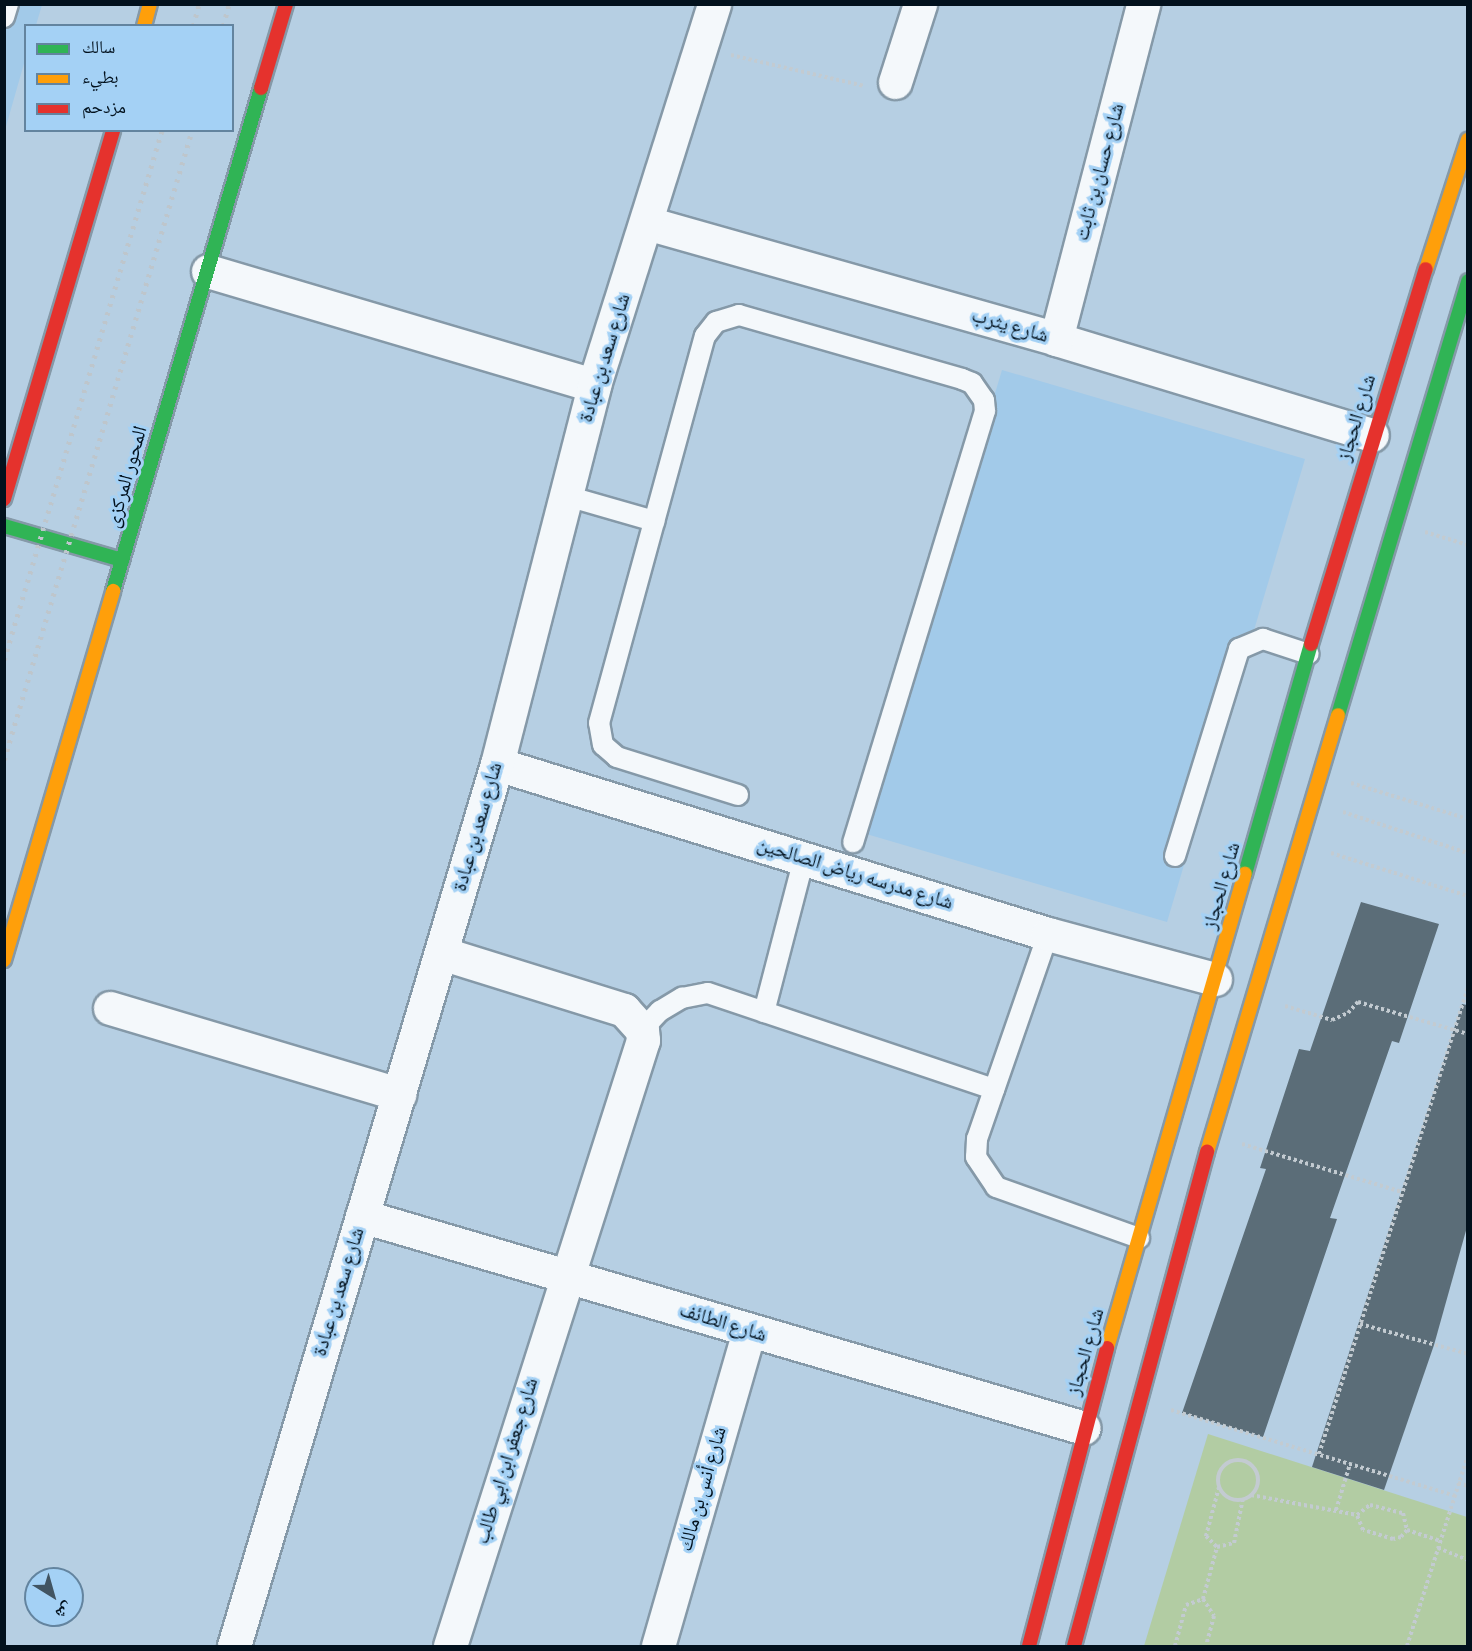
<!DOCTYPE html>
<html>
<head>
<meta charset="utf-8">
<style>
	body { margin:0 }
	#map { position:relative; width:1472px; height:1651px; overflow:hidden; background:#b6cfe3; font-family:"Sofia Sans Condensed","Noto Naskh Arabic",sans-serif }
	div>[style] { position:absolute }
	.built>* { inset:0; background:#a2cae9 }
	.green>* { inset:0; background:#b2cca3 }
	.building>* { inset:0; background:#5b6d78 }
	.path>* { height:4px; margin-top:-2px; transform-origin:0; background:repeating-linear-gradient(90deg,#c3cbd1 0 3px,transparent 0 6px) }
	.path>.ring { margin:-2px; padding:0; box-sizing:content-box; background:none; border:4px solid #c3cbd1; border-radius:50% }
	.roads { filter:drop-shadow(2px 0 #8599a8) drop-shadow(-2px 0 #8599a8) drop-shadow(0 2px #8599a8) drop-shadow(0 -2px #8599a8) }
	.lane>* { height:20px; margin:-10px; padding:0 10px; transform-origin:10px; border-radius:10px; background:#f4f8fb }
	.street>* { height:33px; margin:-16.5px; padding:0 16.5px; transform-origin:16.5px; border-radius:16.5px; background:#f4f8fb }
	.fast>* { height:14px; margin:-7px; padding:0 7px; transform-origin:7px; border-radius:7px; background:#30b455 }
	.slow>* { height:14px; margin:-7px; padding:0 7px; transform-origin:7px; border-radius:7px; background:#ff9f0a }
	.jam>* { height:14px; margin:-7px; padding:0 7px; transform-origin:7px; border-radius:7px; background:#e5322d }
	.rail>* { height:4.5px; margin-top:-2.25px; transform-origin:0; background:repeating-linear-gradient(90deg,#bec6cc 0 3px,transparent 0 9px) }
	span { translate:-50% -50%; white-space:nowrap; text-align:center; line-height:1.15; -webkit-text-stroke:6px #a4d1f5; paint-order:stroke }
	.street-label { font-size:20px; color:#02111d }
	.frame { position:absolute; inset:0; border:6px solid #02111d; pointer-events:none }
	.legend { position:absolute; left:24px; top:24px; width:210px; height:108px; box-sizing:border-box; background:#a4d1f5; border:2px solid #63849f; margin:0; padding:8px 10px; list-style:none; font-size:18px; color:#02111d }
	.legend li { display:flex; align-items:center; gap:12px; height:30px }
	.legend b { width:30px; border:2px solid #63849f }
	.north { position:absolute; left:24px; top:1567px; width:60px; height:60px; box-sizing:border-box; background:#a4d1f5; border:2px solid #63849f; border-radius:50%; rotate:143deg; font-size:16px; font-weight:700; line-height:24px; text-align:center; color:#02111d }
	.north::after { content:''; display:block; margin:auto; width:21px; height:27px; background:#415462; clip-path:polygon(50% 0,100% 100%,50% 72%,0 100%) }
</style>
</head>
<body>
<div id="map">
	<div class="built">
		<div style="clip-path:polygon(5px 5px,42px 5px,36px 25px,26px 26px,25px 60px,5px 130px)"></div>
		<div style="clip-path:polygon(1002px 370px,1305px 459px,1167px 922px,863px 833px)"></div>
	</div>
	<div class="green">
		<div style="clip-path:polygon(1208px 1434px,1467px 1517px,1467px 1646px,1144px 1646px)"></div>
	</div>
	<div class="building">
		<div style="clip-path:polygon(1361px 902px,1439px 924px,1399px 1043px,1392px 1041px,1330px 1218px,1337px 1219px,1263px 1437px,1182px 1413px,1266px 1169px,1260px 1168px,1299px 1049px,1310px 1051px)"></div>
		<div style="clip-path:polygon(1462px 1004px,1467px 1005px,1467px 1227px,1434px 1345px,1384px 1490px,1312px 1467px)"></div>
	</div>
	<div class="path">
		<div style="left:731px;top:55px;width:137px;rotate:13.1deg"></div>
		<div style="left:1425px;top:532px;width:45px;rotate:16.8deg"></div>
		<div style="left:1351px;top:783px;width:122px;rotate:17.1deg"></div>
		<div style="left:1343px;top:812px;width:132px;rotate:18.2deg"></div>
		<div style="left:1331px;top:853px;width:144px;rotate:17.4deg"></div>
		<div style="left:1285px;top:1006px;width:49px;rotate:16.6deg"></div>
		<div style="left:1332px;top:1020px;width:17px;rotate:-24deg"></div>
		<div style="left:1348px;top:1013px;width:15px;rotate:-48deg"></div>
		<div style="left:1358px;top:1002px;width:115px;rotate:16.2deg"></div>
		<div style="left:1242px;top:1144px;width:167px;rotate:16.7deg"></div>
		<div style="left:1360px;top:1324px;width:112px;rotate:15.5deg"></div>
		<div style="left:1171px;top:1410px;width:297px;rotate:16.8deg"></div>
		<div style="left:1319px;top:1454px;width:491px;rotate:-72.3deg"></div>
		<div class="ring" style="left:1218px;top:1460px;width:36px;height:36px"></div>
		<div style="left:1458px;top:1483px;width:10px;rotate:17deg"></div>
		<div style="left:1219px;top:1487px;width:51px;rotate:104.9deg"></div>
		<div style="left:1206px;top:1536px;width:16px;rotate:45deg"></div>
		<div style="left:1217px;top:1547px;width:17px;rotate:-13deg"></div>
		<div style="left:1234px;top:1543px;width:46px;rotate:-78.7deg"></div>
		<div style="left:1251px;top:1495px;width:108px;rotate:10.7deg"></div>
		<div style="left:1370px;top:1505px;width:34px;rotate:14deg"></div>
		<div style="left:1403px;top:1513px;width:17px;rotate:77deg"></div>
		<div style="left:1407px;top:1530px;width:9px;rotate:131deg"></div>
		<div style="left:1401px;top:1537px;width:8px;rotate:166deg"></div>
		<div style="left:1393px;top:1539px;width:31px;rotate:-163deg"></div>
		<div style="left:1363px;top:1530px;width:16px;rotate:-112deg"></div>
		<div style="left:1357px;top:1515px;width:16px;rotate:-38deg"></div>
		<div style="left:1336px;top:1510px;width:48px;rotate:-73.1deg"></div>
		<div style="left:1407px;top:1530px;width:35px;rotate:18deg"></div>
		<div style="left:1438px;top:1548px;width:32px;rotate:22deg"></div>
		<div style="left:1203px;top:1599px;width:54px;rotate:-74.9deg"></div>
		<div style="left:1175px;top:1646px;width:42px;rotate:-75deg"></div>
		<div style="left:1186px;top:1605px;width:18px;rotate:-19deg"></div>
		<div style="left:1203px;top:1599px;width:20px;rotate:57deg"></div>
		<div style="left:1214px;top:1616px;width:31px;rotate:105deg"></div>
		<div style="left:1407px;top:1646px;width:201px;rotate:-72.3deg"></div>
	</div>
	<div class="roads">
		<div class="lane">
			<div style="left:4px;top:17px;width:14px;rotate:-73deg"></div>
			<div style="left:567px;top:496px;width:91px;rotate:16deg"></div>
			<div style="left:738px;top:795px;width:127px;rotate:-162.6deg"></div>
			<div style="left:617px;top:757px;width:18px;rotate:-139deg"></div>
			<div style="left:603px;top:745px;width:22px;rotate:-100deg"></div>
			<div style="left:599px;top:723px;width:401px;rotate:-74.7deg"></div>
			<div style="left:705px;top:336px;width:18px;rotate:-52deg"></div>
			<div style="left:716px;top:322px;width:24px;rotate:-17deg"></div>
			<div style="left:739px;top:315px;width:232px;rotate:16deg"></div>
			<div style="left:962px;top:379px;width:11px;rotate:22deg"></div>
			<div style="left:972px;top:383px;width:21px;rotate:55deg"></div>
			<div style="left:984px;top:400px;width:11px;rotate:85deg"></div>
			<div style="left:985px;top:411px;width:451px;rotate:107deg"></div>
			<div style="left:1175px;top:856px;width:217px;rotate:-72.8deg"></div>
			<div style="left:1239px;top:649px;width:26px;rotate:-23deg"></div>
			<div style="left:1263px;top:639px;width:48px;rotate:18.1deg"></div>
			<div style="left:1048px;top:934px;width:217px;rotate:109.1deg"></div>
			<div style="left:977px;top:1139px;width:18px;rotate:93deg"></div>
			<div style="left:976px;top:1157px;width:36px;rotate:56deg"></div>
			<div style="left:996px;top:1187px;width:152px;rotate:19.6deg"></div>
			<div style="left:764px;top:1012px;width:159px;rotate:-75.4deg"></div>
			<div style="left:642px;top:1030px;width:26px;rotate:-47deg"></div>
			<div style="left:660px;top:1011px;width:26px;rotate:-31deg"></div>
			<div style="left:682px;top:998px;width:26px;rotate:-11deg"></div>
			<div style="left:708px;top:993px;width:302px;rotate:18.6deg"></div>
		</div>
		<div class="street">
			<div style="left:895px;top:82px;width:82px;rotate:-72.2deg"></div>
			<div style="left:647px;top:223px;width:425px;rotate:15.8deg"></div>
			<div style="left:1056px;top:339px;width:330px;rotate:16.9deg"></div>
			<div style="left:208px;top:271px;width:402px;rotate:16.5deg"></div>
			<div style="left:1056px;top:339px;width:346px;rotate:-75.4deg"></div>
			<div style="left:497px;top:764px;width:577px;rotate:17.15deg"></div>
			<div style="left:1048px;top:934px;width:173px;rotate:15.1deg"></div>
			<div style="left:441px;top:953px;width:192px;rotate:17.3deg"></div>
			<div style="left:624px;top:1010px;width:27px;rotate:48deg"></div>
			<div style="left:642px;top:1030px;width:10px;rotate:84deg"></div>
			<div style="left:643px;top:1040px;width:636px;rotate:107.67deg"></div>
			<div style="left:110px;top:1008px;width:302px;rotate:16.6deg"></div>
			<div style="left:362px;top:1216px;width:752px;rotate:16.36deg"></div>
			<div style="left:234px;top:1646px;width:920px;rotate:-73.4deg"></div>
			<div style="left:497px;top:764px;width:391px;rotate:-75.6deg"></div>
			<div style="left:594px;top:385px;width:399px;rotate:-72.5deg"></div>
			<div style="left:658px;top:1646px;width:328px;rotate:-73.9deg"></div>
		</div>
		<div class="fast">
			<div style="left:4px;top:526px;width:123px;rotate:16.1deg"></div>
			<div style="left:113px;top:591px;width:524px;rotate:-73.6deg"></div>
			<div style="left:1338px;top:715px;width:453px;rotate:-73.3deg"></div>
			<div style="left:1245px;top:874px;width:239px;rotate:-74deg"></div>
		</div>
		<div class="slow">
			<div style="left:144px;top:26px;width:23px;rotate:-75deg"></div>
			<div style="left:1426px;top:269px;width:136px;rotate:-72deg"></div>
			<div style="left:4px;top:960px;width:385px;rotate:-73.5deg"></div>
			<div style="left:1207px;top:1152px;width:456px;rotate:-73.3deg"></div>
			<div style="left:1107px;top:1348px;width:494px;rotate:-73.8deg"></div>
		</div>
		<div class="jam">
			<div style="left:261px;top:88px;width:88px;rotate:-73.4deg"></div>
			<div style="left:4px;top:499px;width:385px;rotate:-73.5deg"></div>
			<div style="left:1311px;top:644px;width:392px;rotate:-73deg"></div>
			<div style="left:1029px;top:1646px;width:308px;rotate:-75.3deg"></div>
			<div style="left:1074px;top:1646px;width:512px;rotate:-74.93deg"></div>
		</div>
	</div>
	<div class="rail">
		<div style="left:193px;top:26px;width:23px;rotate:-75deg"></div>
		<div style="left:223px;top:26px;width:23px;rotate:-75deg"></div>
		<div style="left:4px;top:660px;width:553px;rotate:-73.4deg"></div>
		<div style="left:4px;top:760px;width:657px;rotate:-73.38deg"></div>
	</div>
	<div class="street-label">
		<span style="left:1100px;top:172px;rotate:-75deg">شارع حسان بن ثابت</span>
		<span style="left:1010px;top:326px;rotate:16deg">شارع يثرب</span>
		<span style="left:605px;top:358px;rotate:-73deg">شارع سعد بن عبادة</span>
		<span style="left:1357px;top:418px;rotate:-73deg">شارع الحجاز</span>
		<span style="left:127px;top:477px;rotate:-74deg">المحور المركزى</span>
		<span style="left:478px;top:827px;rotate:-74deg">شارع سعد بن عبادة</span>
		<span style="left:855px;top:874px;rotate:17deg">شارع مدرسه رياض الصالحين</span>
		<span style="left:1222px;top:886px;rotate:-74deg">شارع الحجاز</span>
		<span style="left:339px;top:1292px;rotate:-73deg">شارع سعد بن عبادة</span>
		<span style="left:723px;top:1323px;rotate:17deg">شارع الطائف</span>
		<span style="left:1086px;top:1352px;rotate:-74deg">شارع الحجاز</span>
		<span style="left:507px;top:1461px;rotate:-73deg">شارع جعفر ابن ابي طالب</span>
		<span style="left:703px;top:1489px;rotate:-74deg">شارع أنس بن مالك</span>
	</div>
	<div class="frame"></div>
	<ul class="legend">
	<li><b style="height:8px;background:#30b455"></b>سالك</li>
	<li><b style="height:8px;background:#ff9f0a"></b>بطيء</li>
	<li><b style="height:8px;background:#e5322d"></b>مزدحم</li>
	</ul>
	<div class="north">ش</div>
</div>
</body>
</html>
